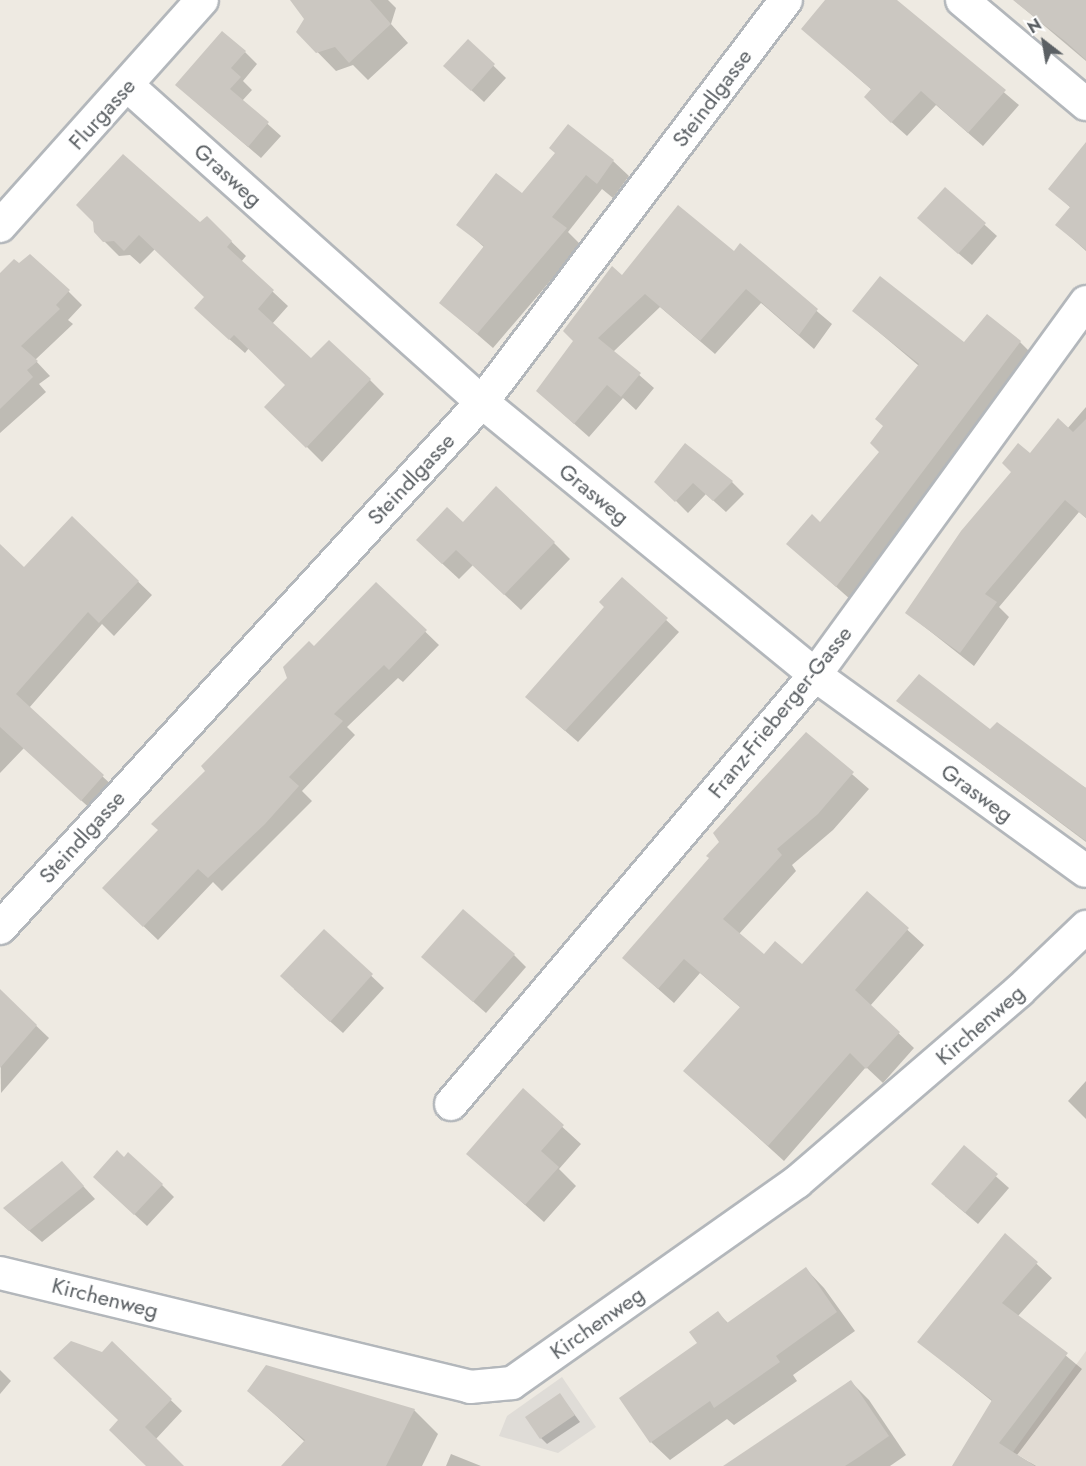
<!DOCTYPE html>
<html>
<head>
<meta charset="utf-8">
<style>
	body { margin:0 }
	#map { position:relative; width:1086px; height:1466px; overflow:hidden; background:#eeeae2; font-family:Jost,sans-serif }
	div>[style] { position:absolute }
	.industrial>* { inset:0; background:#dfdcd7 }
	.education>* { inset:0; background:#e1dbd3 }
	.shadow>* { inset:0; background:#0003 }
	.building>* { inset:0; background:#cbc7c1 }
	.roads { filter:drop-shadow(2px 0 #b3b7bb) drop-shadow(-2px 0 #b3b7bb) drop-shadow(0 2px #b3b7bb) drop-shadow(0 -2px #b3b7bb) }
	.minor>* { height:32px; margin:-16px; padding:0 16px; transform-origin:16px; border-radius:16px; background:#fff }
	span { translate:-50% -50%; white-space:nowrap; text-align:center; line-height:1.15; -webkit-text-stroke:5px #fff; paint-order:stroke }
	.street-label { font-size:22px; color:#5b6064 }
	.north { position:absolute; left:1014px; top:12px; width:60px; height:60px; -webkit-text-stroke:4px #fff; paint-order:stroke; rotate:329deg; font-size:16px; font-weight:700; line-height:24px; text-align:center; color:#5b6064 }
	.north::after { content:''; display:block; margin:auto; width:21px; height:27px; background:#5b6064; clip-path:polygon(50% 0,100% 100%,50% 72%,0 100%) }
</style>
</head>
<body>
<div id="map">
	<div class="industrial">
		<div style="clip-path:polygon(562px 1377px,596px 1427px,558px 1453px,499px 1436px,507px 1416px)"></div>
	</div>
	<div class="education">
		<div style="clip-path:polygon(1086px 1351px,1086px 1466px,1027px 1466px,1030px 1462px,1013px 1452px)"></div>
	</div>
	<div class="shadow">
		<div style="clip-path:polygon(304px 0,388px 0,396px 8px,391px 24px,408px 43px,368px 80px,353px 65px,336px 71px,297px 31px,306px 19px)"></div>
		<div style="clip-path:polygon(827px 0,895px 0,1019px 105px,983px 146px,936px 105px,907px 136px,880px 112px,872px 90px,803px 29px)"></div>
		<div style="clip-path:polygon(1014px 0,1086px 0,1086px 61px)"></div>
		<div style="clip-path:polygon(468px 41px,506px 78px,484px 102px,458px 78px)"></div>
		<div style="clip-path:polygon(245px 52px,257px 64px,243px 81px,252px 90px,242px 101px,281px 136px,261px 158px,190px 97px)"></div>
		<div style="clip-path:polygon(1086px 157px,1086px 251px,1057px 225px,1071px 208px,1050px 189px)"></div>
		<div style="clip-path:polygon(613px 161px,629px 176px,613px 198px,602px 189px,568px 232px,581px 245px,493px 348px,441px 303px,485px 248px,458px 224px)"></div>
		<div style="clip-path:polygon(945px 189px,997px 236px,972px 265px,931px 230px)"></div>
		<div style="clip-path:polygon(207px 218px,246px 256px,241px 262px,288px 306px,272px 324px,311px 360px,370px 380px,384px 394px,322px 462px,267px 407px,287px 385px,249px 348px,245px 353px,211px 323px,206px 297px,155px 249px,140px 264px,130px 255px,119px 256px,95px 232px,201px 225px)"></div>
		<div style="clip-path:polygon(740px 246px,832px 324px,814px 349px,761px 303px,715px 354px,660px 307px,613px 352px,654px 388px,636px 410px,623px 398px,589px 437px,553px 405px,622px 277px,734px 253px)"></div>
		<div style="clip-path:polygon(0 288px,68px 291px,82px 305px,68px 320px,73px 324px,35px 360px,50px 376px,39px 384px,46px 392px,0 433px)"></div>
		<div style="clip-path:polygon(854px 311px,965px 344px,1020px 342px,1034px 356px,851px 600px,788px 544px,820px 524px,881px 452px,885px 426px,919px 366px)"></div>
		<div style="clip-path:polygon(1086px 407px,1086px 518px,1079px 512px,999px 607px,1009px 617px,974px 666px,907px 613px,1030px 455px,1067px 429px)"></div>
		<div style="clip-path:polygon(656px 481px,732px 482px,744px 494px,726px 512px,706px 494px,688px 513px)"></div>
		<div style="clip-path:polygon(72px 518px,152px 595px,114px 636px,102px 624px,29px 708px,116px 789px,95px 813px,24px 748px,0 773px,0 546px,24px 569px)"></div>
		<div style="clip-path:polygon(463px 524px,554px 543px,570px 559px,521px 610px,473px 565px,459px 579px,434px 556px)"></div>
		<div style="clip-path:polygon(622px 579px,679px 632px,578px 742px,540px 709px)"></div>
		<div style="clip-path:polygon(376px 584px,439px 645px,403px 682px,398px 678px,347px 727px,355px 735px,302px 791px,312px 801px,222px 891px,213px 882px,158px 940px,118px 902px,159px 830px,314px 648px)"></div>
		<div style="clip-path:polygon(898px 701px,990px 731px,1086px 788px,1086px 842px)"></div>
		<div style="clip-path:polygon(806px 734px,869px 789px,833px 830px,792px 865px,796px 871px,739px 934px,764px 956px,802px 966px,867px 893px,924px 945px,870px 1006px,914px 1048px,883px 1083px,866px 1067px,784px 1161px,685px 1071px,741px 1008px,700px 973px,674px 1003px,640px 973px,711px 858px)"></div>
		<div style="clip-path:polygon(324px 931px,384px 988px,343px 1033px,294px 989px)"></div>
		<div style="clip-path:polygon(514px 955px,526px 967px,486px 1013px,436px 969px)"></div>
		<div style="clip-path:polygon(4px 995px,49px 1038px,1px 1093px,0 999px)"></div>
		<div style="clip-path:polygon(1086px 1081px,1086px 1119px,1068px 1101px)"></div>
		<div style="clip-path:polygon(523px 1091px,581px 1144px,559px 1169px,576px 1186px,544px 1222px,468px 1154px)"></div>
		<div style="clip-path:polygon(964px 1148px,1009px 1188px,978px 1224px,945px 1196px)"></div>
		<div style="clip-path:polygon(62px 1163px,95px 1199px,42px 1242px,17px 1220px)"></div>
		<div style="clip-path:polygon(162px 1185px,174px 1197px,147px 1226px,107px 1189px)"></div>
		<div style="clip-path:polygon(1005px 1235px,1052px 1278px,1018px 1316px,1082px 1369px,1017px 1455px,1036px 1466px,954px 1466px,993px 1402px,919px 1342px)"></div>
		<div style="clip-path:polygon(806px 1269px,824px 1288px,855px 1331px,793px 1375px,797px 1381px,734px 1425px,727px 1419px,670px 1460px,651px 1442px,718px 1313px,729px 1324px)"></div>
		<div style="clip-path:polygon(112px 1343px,182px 1411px,155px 1440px,182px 1466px,148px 1466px,120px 1421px,102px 1354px)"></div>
		<div style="clip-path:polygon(0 1370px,11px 1381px,0 1394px)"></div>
		<div style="clip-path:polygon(850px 1381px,869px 1400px,906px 1455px,890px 1466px,742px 1466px)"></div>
		<div style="clip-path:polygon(249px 1391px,414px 1410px,438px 1434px,422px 1466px,283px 1466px,305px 1442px)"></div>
		<div style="clip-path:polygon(560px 1395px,580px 1422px,547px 1444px,541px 1438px)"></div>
		<div style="clip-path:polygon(451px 1454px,481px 1466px,446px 1466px)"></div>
	</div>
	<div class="building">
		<div style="clip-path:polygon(290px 0,370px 0,391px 24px,349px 63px,335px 47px,316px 53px,296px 32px,304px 19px)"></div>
		<div style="clip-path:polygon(825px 0,897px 0,1006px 90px,968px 133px,921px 91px,891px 123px,864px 97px,871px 89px,801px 29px)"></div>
		<div style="clip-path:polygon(1013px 0,1086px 0,1086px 60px,1066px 42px)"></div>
		<div style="clip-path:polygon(222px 31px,246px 51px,231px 68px,241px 77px,230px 89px,269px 122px,248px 147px,175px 85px)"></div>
		<div style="clip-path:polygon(468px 39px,495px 64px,471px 91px,443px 66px)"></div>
		<div style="clip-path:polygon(568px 124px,614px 160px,597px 184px,586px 175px,552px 217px,567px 228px,477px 334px,439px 303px,484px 246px,456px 225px,496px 173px,522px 193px,555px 153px,549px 148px)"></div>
		<div style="clip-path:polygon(1086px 142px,1086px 250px,1055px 225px,1070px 207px,1048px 189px)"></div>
		<div style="clip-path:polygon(123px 154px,200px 222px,207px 216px,232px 241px,227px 247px,274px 290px,258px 309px,311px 358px,329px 340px,371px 379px,306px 448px,264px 407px,285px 385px,234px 335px,229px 340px,194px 308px,204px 297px,139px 235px,124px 251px,114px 241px,103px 242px,94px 232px,93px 222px,76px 205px)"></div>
		<div style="clip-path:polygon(945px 187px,986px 223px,958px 254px,917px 218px)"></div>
		<div style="clip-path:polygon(678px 205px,734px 251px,740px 243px,818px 309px,799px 335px,746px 289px,700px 341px,645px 294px,598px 338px,641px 373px,621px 397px,607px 385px,574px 424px,536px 391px,573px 341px,563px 331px,612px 266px,622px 275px)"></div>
		<div style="clip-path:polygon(30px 254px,70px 290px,56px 305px,60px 309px,21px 346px,38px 361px,27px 370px,33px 377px,0 409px,0 273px,14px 259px,19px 263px)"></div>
		<div style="clip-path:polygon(880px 276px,964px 342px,987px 314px,1021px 341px,836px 587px,786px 544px,812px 514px,820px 522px,879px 452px,870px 443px,883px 426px,875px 419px,919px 364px,852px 311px)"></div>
		<div style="clip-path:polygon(1058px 418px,1073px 432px,1086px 419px,1086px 518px,1065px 500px,985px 594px,997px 602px,960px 653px,905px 613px,961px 531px,1011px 472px,1002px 463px,1018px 443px,1030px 453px)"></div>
		<div style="clip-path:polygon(685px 443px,733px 481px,713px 501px,693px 483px,675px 502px,654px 482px)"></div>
		<div style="clip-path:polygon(496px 486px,555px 542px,504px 595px,456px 550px,442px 564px,416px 540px,447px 507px,463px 522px)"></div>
		<div style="clip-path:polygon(72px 516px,139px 581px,99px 623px,88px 612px,16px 694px,104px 775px,81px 801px,0 727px,0 544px,24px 567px)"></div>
		<div style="clip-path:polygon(622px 577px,668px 618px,565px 731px,525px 697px,604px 607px,599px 602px)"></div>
		<div style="clip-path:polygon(376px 582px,427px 630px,389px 670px,384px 665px,334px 714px,343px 721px,289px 777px,299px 786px,265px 824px,208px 878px,198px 869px,143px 927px,102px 888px,158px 830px,151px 824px,205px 771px,201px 766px,287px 678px,283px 667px,309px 641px,314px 646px)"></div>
		<div style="clip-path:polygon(919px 674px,990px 729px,997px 722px,1086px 788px,1086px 841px,896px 701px)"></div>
		<div style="clip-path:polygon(806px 732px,854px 772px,818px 814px,777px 849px,782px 855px,723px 919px,764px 954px,775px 941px,802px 964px,867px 891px,909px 928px,855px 990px,900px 1032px,866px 1069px,850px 1053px,768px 1146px,683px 1071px,740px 1007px,684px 959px,658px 989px,622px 958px,709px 858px,706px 856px,719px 842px,713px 833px)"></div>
		<div style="clip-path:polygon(463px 909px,515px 954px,473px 1002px,421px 957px)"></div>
		<div style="clip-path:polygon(324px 929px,373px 974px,330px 1022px,280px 976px)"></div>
		<div style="clip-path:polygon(0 989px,37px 1025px,0 1068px)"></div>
		<div style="clip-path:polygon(523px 1088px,564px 1125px,541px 1151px,559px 1167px,525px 1205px,466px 1154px)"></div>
		<div style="clip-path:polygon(964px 1145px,998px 1174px,965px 1213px,931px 1184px)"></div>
		<div style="clip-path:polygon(117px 1150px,124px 1157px,128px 1152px,163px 1184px,134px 1215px,93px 1177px)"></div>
		<div style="clip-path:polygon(62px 1161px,84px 1186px,29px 1231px,3px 1208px)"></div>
		<div style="clip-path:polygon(1005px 1233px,1038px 1262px,1002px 1303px,1068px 1353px,999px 1443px,1035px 1466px,952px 1466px,992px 1400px,917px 1342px)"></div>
		<div style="clip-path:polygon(806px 1267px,837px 1312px,776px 1356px,780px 1362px,714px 1408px,710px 1401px,650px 1443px,619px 1398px,697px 1343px,689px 1332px,718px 1311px,727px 1323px)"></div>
		<div style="clip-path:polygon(71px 1341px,102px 1352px,112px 1341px,172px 1399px,145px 1427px,184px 1466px,146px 1466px,109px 1430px,118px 1420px,53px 1358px)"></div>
		<div style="clip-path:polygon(266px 1365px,415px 1409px,386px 1466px,281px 1466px,305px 1440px,247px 1391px)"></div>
		<div style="clip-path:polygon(851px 1380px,889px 1436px,859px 1457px,845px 1466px,723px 1466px)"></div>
		<div style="clip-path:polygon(560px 1393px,575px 1415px,540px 1439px,525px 1417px)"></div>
	</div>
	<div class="roads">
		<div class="minor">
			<div style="left:962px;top:0;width:162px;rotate:40deg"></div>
			<div style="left:127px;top:85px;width:476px;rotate:41.8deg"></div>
			<div style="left:482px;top:402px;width:431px;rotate:39.3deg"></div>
			<div style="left:815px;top:675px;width:334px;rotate:35.9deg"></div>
			<div style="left:0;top:226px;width:303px;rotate:-48.2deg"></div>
			<div style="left:0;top:928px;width:713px;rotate:-47.5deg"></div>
			<div style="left:482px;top:402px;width:504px;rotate:-52.9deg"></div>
			<div style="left:451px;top:1104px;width:563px;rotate:-49.69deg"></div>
			<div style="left:815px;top:675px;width:461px;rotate:-54deg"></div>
			<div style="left:0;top:1273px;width:484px;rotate:13.6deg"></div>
			<div style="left:470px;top:1387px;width:42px;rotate:-5.4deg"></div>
			<div style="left:512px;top:1383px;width:349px;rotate:-35.2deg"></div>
			<div style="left:797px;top:1182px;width:293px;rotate:-40.7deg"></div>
			<div style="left:1019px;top:991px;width:93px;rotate:-43.7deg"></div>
		</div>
	</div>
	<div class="street-label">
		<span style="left:712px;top:98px;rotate:-53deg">Steindlgasse</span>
		<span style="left:102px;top:114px;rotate:-48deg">Flurgasse</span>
		<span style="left:228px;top:175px;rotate:42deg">Grasweg</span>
		<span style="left:411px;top:479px;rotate:-47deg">Steindlgasse</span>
		<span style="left:594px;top:494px;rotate:39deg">Grasweg</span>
		<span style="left:780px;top:712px;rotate:-51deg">Franz-Frieberger-Gasse</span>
		<span style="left:977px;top:793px;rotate:36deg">Grasweg</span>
		<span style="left:82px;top:837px;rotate:-48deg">Steindlgasse</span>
		<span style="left:980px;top:1025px;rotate:-41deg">Kirchenweg</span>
		<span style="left:105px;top:1298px;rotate:14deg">Kirchenweg</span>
		<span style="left:597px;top:1323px;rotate:-35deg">Kirchenweg</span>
	</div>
	<div class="north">N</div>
</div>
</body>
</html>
